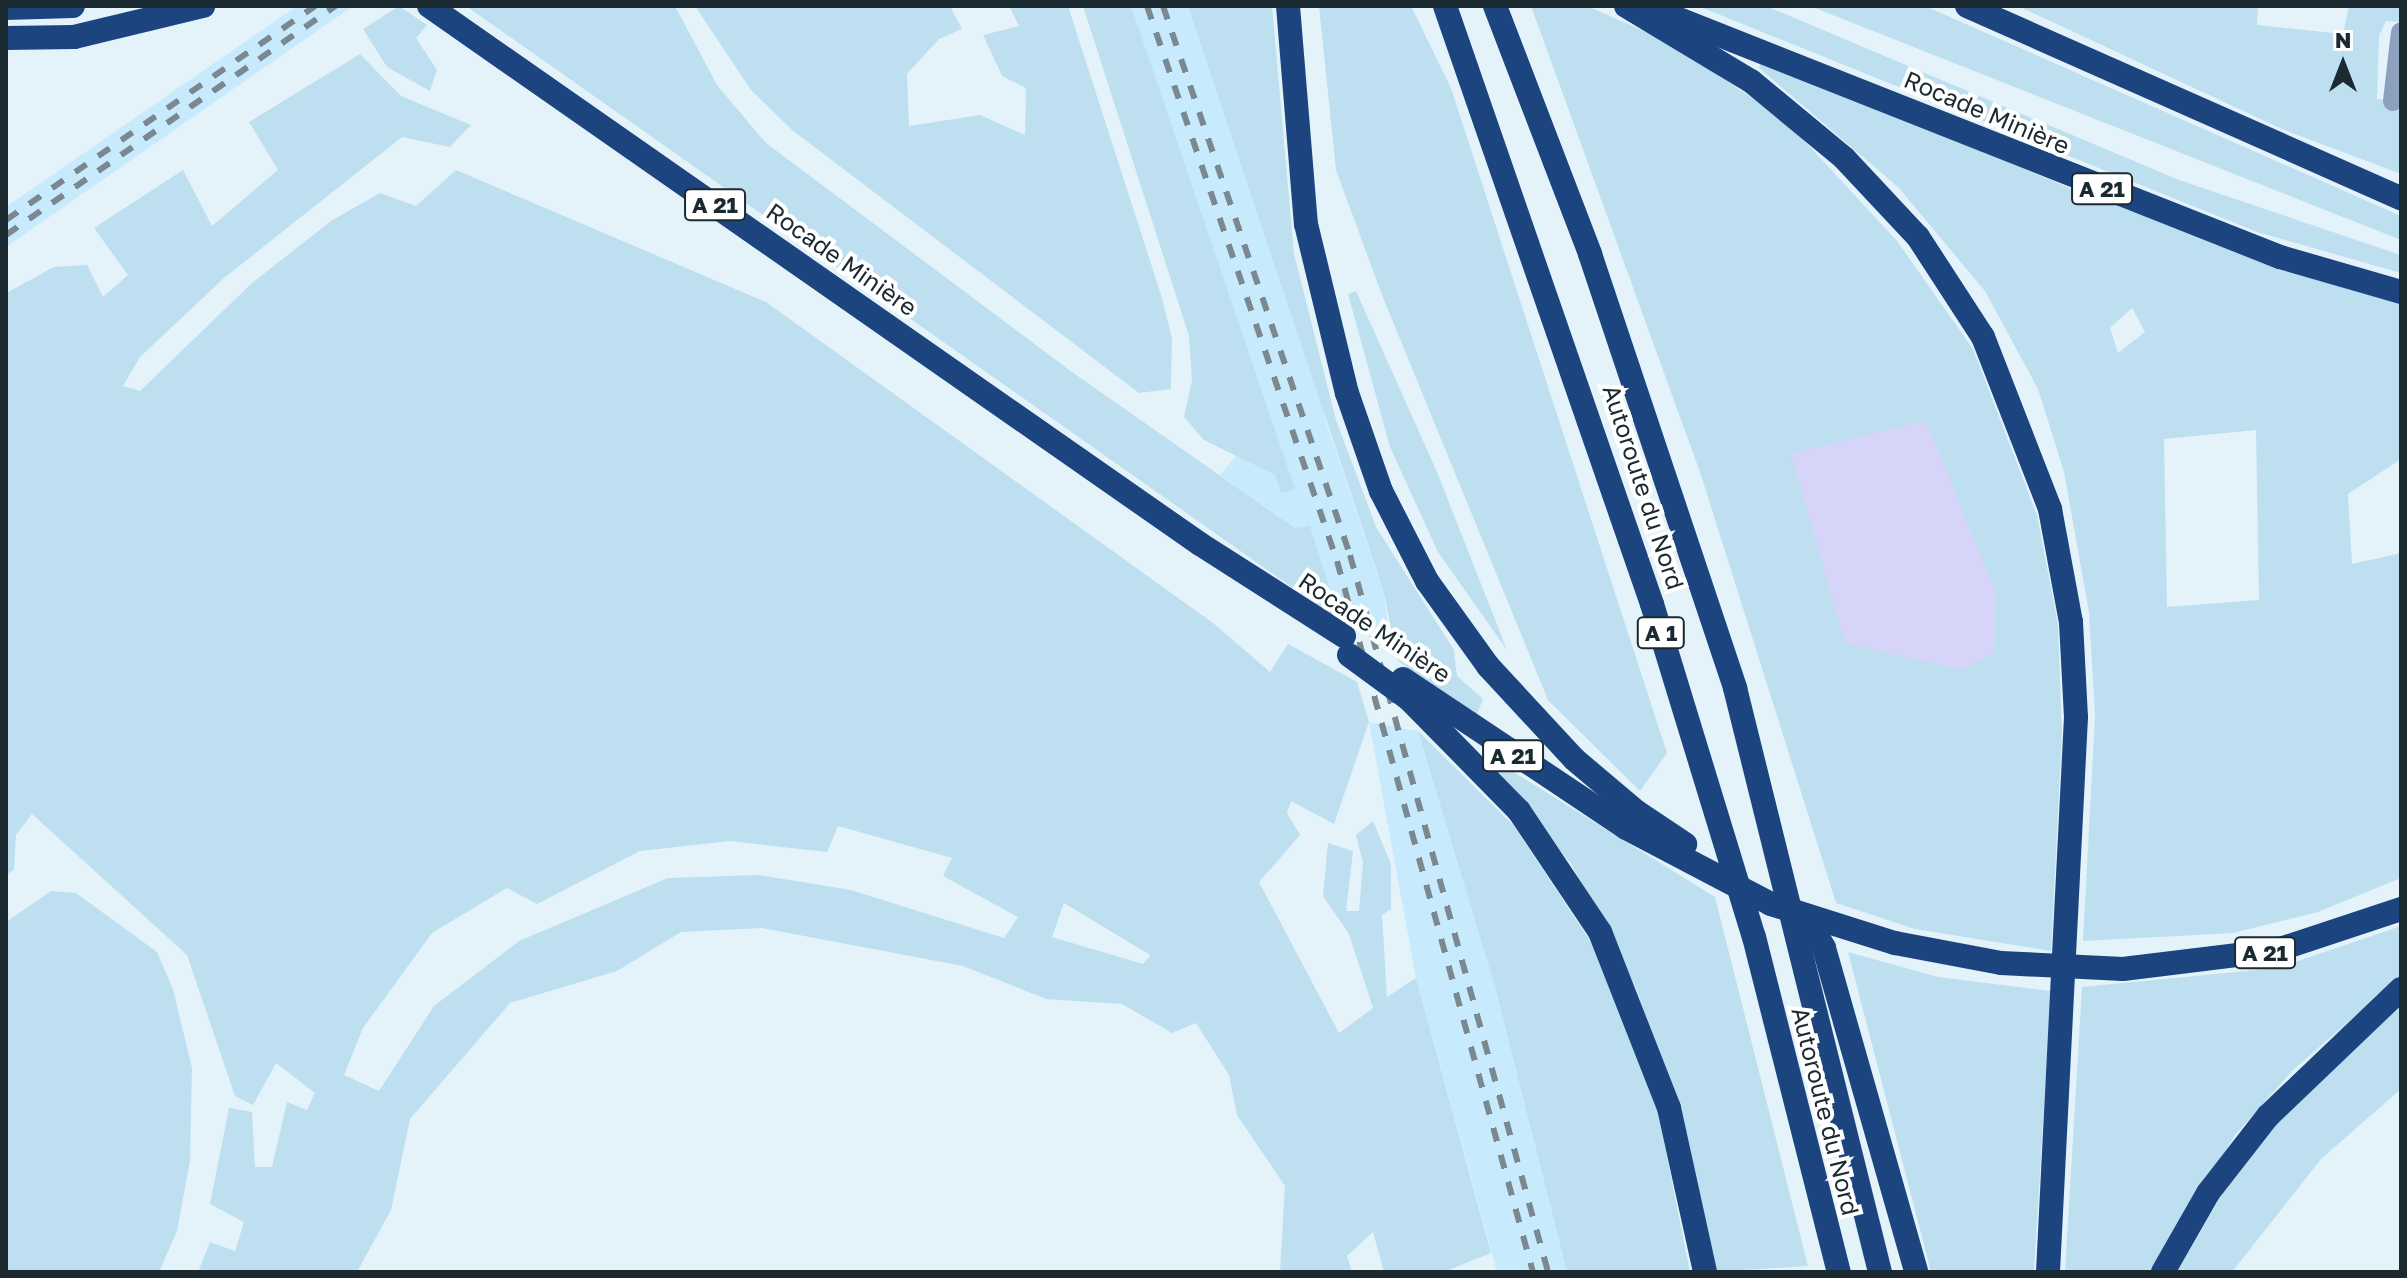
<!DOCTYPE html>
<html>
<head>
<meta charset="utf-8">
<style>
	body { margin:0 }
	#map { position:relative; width:2407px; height:1278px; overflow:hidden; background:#e4f3fa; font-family:"Golos Text",sans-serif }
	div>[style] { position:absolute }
	.built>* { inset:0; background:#c7eafc }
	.green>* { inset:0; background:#bedff0 }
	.water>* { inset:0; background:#d6d5f9 }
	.street>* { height:20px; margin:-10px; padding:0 10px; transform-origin:10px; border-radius:10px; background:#8da1bf }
	.highway>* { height:24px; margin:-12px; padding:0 12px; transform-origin:12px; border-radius:12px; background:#1c4580 }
	.rail>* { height:6px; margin-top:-3px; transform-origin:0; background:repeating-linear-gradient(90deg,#7a888f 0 14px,transparent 0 28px) }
	.highway-bridge>* { height:24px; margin:-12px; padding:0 12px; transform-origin:12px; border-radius:12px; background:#1c4580 }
	span { translate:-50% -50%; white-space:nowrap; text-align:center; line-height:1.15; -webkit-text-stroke:8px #fff; paint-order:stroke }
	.shield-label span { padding:2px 6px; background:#fff; border:2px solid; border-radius:6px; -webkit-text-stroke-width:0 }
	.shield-label { font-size:22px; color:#1b2930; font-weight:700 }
	.street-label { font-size:24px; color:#1b2930 }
	.frame { position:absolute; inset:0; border:8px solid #1b2930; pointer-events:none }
	.north { position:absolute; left:2303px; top:24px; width:80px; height:80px; -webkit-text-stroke:6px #fff; paint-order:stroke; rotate:0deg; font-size:22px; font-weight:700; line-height:32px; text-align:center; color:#1b2930 }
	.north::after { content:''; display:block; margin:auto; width:28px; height:36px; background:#1b2930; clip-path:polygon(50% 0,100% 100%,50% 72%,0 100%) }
</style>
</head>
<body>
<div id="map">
	<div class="built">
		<div style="clip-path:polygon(297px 6px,353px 6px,6px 247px,6px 207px)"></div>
		<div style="clip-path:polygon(1094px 6px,1238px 6px,1326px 422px,1383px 589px,1389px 630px,1340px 621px,1280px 517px,1220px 475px,1238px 454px)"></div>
		<div style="clip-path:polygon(1369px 722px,1418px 731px,1495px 987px,1567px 1272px,1497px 1272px,1416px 978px)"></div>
	</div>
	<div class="green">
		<div style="clip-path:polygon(399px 6px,427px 25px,416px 38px,437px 70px,430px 91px,387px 67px,363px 29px)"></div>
		<div style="clip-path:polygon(466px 6px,675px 6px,717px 85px,766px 143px,1072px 372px,1295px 528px,1310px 526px,1340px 621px)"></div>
		<div style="clip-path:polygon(695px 6px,950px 6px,962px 29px,939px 39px,907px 74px,909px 126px,980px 115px,1025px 135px,1026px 88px,1002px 76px,983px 35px,1019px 26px,1009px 6px,1068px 6px,1162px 298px,1172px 338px,1171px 389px,1139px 393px,792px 130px,751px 90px)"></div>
		<div style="clip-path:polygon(1083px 6px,1131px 6px,1295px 489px,1281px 493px,1275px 475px,1204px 440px,1184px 417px,1192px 380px,1189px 336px)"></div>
		<div style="clip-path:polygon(1188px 6px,1272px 6px,1294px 254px,1336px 420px,1376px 527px,1454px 650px,1457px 676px,1483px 699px,1476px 717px,1398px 661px,1383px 589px)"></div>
		<div style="clip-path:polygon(1319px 6px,1411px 6px,1451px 88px,1667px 753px,1640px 791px,1548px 700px,1382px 295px,1336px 170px)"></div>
		<div style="clip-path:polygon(1531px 6px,1587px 6px,1669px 42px,1786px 121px,1897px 241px,1973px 349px,2037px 515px,2058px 624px,2062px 734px,2051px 951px,1915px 929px,1836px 903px,1701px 475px)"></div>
		<div style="clip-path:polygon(1698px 6px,1766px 6px,2179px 180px,2401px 255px,2401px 273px,2257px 232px)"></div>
		<div style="clip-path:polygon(1810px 6px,1925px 6px,2401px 216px,2401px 240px)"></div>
		<div style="clip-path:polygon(2018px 6px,2258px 6px,2257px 25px,2343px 34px,2349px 6px,2401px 6px,2401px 22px,2386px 21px,2379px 36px,2377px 99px,2401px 102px,2401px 174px,2282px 129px)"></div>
		<div style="clip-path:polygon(evenodd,360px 54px,401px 96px,471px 125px,450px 147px,402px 137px,224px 278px,140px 357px,123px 386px,140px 391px,252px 283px,331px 221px,380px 193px,416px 206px,456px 170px,766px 302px,1213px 623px,1270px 672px,1288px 644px,1357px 682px,1369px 722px,1334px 824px,1291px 801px,1287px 813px,1300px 835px,1259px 882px,1339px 1033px,1373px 1008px,1349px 934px,1323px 896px,1328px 843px,1353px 851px,1346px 911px,1359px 911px,1363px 862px,1356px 835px,1373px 821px,1391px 864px,1391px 909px,1382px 915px,1387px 997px,1416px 978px,1491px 1253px,1444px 1272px,1384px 1272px,1373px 1232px,1347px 1256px,1352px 1272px,1280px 1272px,1285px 1186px,1237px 1115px,1229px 1075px,1196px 1023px,1172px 1033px,1122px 1004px,1046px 999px,963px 966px,762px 928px,681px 932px,617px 971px,510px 1003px,410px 1119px,391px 1210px,357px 1272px,198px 1272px,210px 1242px,235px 1251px,244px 1222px,210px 1204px,229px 1108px,252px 1112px,255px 1167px,272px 1167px,287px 1102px,307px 1110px,315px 1093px,276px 1063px,253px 1105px,235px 1096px,187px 955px,32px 814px,16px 835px,14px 870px,6px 875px,6px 293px,54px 267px,87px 265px,103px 297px,128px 275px,94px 228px,183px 170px,212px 226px,278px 170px,249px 122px,360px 54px,838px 826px,952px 858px,943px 876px,1018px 917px,1004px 938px,851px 890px,759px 875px,668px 878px,519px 941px,434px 1006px,379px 1091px,344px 1075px,363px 1028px,432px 933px,507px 888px,537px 904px,640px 851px,730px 841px,827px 852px,838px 826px,360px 54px,1064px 903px,1150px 955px,1150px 956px,1143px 964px,1052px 937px,1064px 903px)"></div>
		<div style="clip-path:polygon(evenodd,1762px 58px,2074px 190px,2401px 303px,2401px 459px,2348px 494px,2352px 564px,2401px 553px,2401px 878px,2318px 912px,2233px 933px,2083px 941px,2095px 716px,2089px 612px,2064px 472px,2038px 389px,1985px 291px,1899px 188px,1759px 68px,1762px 58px,2132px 308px,2145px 332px,2118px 353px,2110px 328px,2132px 308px,1762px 58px,2256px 430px,2259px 600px,2167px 607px,2164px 439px,2256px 430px)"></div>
		<div style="clip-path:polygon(1356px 291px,1437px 472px,1507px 650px,1438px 552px,1390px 447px,1348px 294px)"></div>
		<div style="clip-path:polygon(1418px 731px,1514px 826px,1606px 965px,1658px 1112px,1690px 1272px,1567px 1272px,1495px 987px)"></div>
		<div style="clip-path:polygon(1496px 761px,1715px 897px,1808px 1266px,1713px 1272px,1680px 1114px,1635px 986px,1572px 865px,1490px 766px)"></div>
		<div style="clip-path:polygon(51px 891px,76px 893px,157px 952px,173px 989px,192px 1068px,190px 1161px,177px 1231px,159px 1272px,6px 1272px,6px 922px)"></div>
		<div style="clip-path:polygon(2401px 926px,2401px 976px,2294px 1069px,2235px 1135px,2153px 1272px,2065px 1272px,2082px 987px,2277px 968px)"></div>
		<div style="clip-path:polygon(1848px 952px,1938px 977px,2051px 991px,2034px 1272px,1931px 1272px)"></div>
		<div style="clip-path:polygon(2401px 1004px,2401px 1089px,2321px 1159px,2232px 1272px,2177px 1272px,2235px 1172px,2291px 1104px)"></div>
	</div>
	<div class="water">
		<div style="clip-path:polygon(1926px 421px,1995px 591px,1994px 652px,1963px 670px,1845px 643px,1791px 453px)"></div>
	</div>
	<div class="street">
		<div style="left:2393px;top:101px;width:69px;rotate:-83.4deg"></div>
	</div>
	<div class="highway">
		<div style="left:429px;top:6px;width:940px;rotate:34.91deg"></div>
		<div style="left:1200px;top:544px;width:171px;rotate:32.6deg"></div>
		<div style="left:1288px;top:6px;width:219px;rotate:85.3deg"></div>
		<div style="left:1306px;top:224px;width:174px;rotate:76.4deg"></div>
		<div style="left:1347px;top:393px;width:104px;rotate:70.9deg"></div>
		<div style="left:1381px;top:491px;width:101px;rotate:62.9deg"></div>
		<div style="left:1427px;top:581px;width:105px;rotate:54.3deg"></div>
		<div style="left:1488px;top:666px;width:127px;rotate:47.2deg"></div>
		<div style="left:1574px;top:759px;width:82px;rotate:40.1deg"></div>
		<div style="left:1445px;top:6px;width:633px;rotate:70.91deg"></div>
		<div style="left:1652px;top:604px;width:348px;rotate:73deg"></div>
		<div style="left:1754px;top:937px;width:346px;rotate:75.8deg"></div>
		<div style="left:1495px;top:6px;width:266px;rotate:69deg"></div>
		<div style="left:1590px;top:254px;width:458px;rotate:71.5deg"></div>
		<div style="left:1735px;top:688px;width:602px;rotate:76.06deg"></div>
		<div style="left:1626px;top:6px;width:146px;rotate:31deg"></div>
		<div style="left:1751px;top:81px;width:121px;rotate:39.6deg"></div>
		<div style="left:1844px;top:158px;width:108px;rotate:46.9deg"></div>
		<div style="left:1918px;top:237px;width:119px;rotate:57deg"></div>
		<div style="left:1983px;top:337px;width:185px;rotate:68.7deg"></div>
		<div style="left:2050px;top:509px;width:115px;rotate:79.5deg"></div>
		<div style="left:2071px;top:622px;width:95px;rotate:87deg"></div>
		<div style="left:2076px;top:717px;width:556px;rotate:92.89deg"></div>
		<div style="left:1967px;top:6px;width:475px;rotate:23.9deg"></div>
		<div style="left:6px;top:8px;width:67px;rotate:-1.7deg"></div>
		<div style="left:1656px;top:10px;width:671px;rotate:21.6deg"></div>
		<div style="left:2280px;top:257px;width:126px;rotate:16.1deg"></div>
		<div style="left:6px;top:38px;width:68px;rotate:-0.8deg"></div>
		<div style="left:74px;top:37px;width:133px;rotate:-13.5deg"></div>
		<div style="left:1403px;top:679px;width:268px;rotate:33.7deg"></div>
		<div style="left:1409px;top:699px;width:157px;rotate:45.5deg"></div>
		<div style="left:1519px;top:811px;width:146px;rotate:56.2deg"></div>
		<div style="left:1600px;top:932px;width:189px;rotate:68.6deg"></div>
		<div style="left:1669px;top:1108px;width:168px;rotate:77.6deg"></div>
		<div style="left:1805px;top:916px;width:37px;rotate:59deg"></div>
		<div style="left:1824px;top:948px;width:337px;rotate:74.1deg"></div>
		<div style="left:2123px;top:969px;width:155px;rotate:-7deg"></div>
		<div style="left:2277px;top:950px;width:131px;rotate:-18.3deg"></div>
		<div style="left:2163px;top:1272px;width:91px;rotate:-60.3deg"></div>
		<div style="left:2208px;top:1193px;width:98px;rotate:-52.1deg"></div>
		<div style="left:2268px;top:1116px;width:184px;rotate:-43.7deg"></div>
	</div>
	<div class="rail">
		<div style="left:1147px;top:6px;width:587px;rotate:71.1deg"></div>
		<div style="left:1337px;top:561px;width:738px;rotate:74.59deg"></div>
		<div style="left:1163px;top:6px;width:580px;rotate:71.19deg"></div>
		<div style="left:1350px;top:555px;width:744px;rotate:74.56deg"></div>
		<div style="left:6px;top:220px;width:376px;rotate:-34.7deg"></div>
		<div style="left:6px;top:235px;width:402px;rotate:-34.8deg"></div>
	</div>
	<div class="highway-bridge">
		<div style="left:1349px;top:655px;width:74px;rotate:36.3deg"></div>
		<div style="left:1637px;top:812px;width:58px;rotate:33.7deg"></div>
		<div style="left:1626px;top:828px;width:164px;rotate:27.7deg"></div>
		<div style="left:1771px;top:904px;width:130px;rotate:17.5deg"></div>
		<div style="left:1895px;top:943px;width:108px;rotate:10.7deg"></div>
		<div style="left:2001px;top:963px;width:122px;rotate:2.8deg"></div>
	</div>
	<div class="shield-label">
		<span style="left:2102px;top:189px">A 21</span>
		<span style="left:715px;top:205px">A 21</span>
		<span style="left:1661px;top:633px">A 1</span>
		<span style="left:1513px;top:756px">A 21</span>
		<span style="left:2265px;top:953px">A 21</span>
	</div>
	<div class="street-label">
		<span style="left:1987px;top:112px;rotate:23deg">Rocade Minière</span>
		<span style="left:842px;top:259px;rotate:35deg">Rocade Minière</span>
		<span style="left:1644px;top:487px;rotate:72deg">Autoroute du Nord</span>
		<span style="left:1375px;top:627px;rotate:34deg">Rocade Minière</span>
		<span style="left:1826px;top:1111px;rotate:76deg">Autoroute du Nord</span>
	</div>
	<div class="frame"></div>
	<div class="north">N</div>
</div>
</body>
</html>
